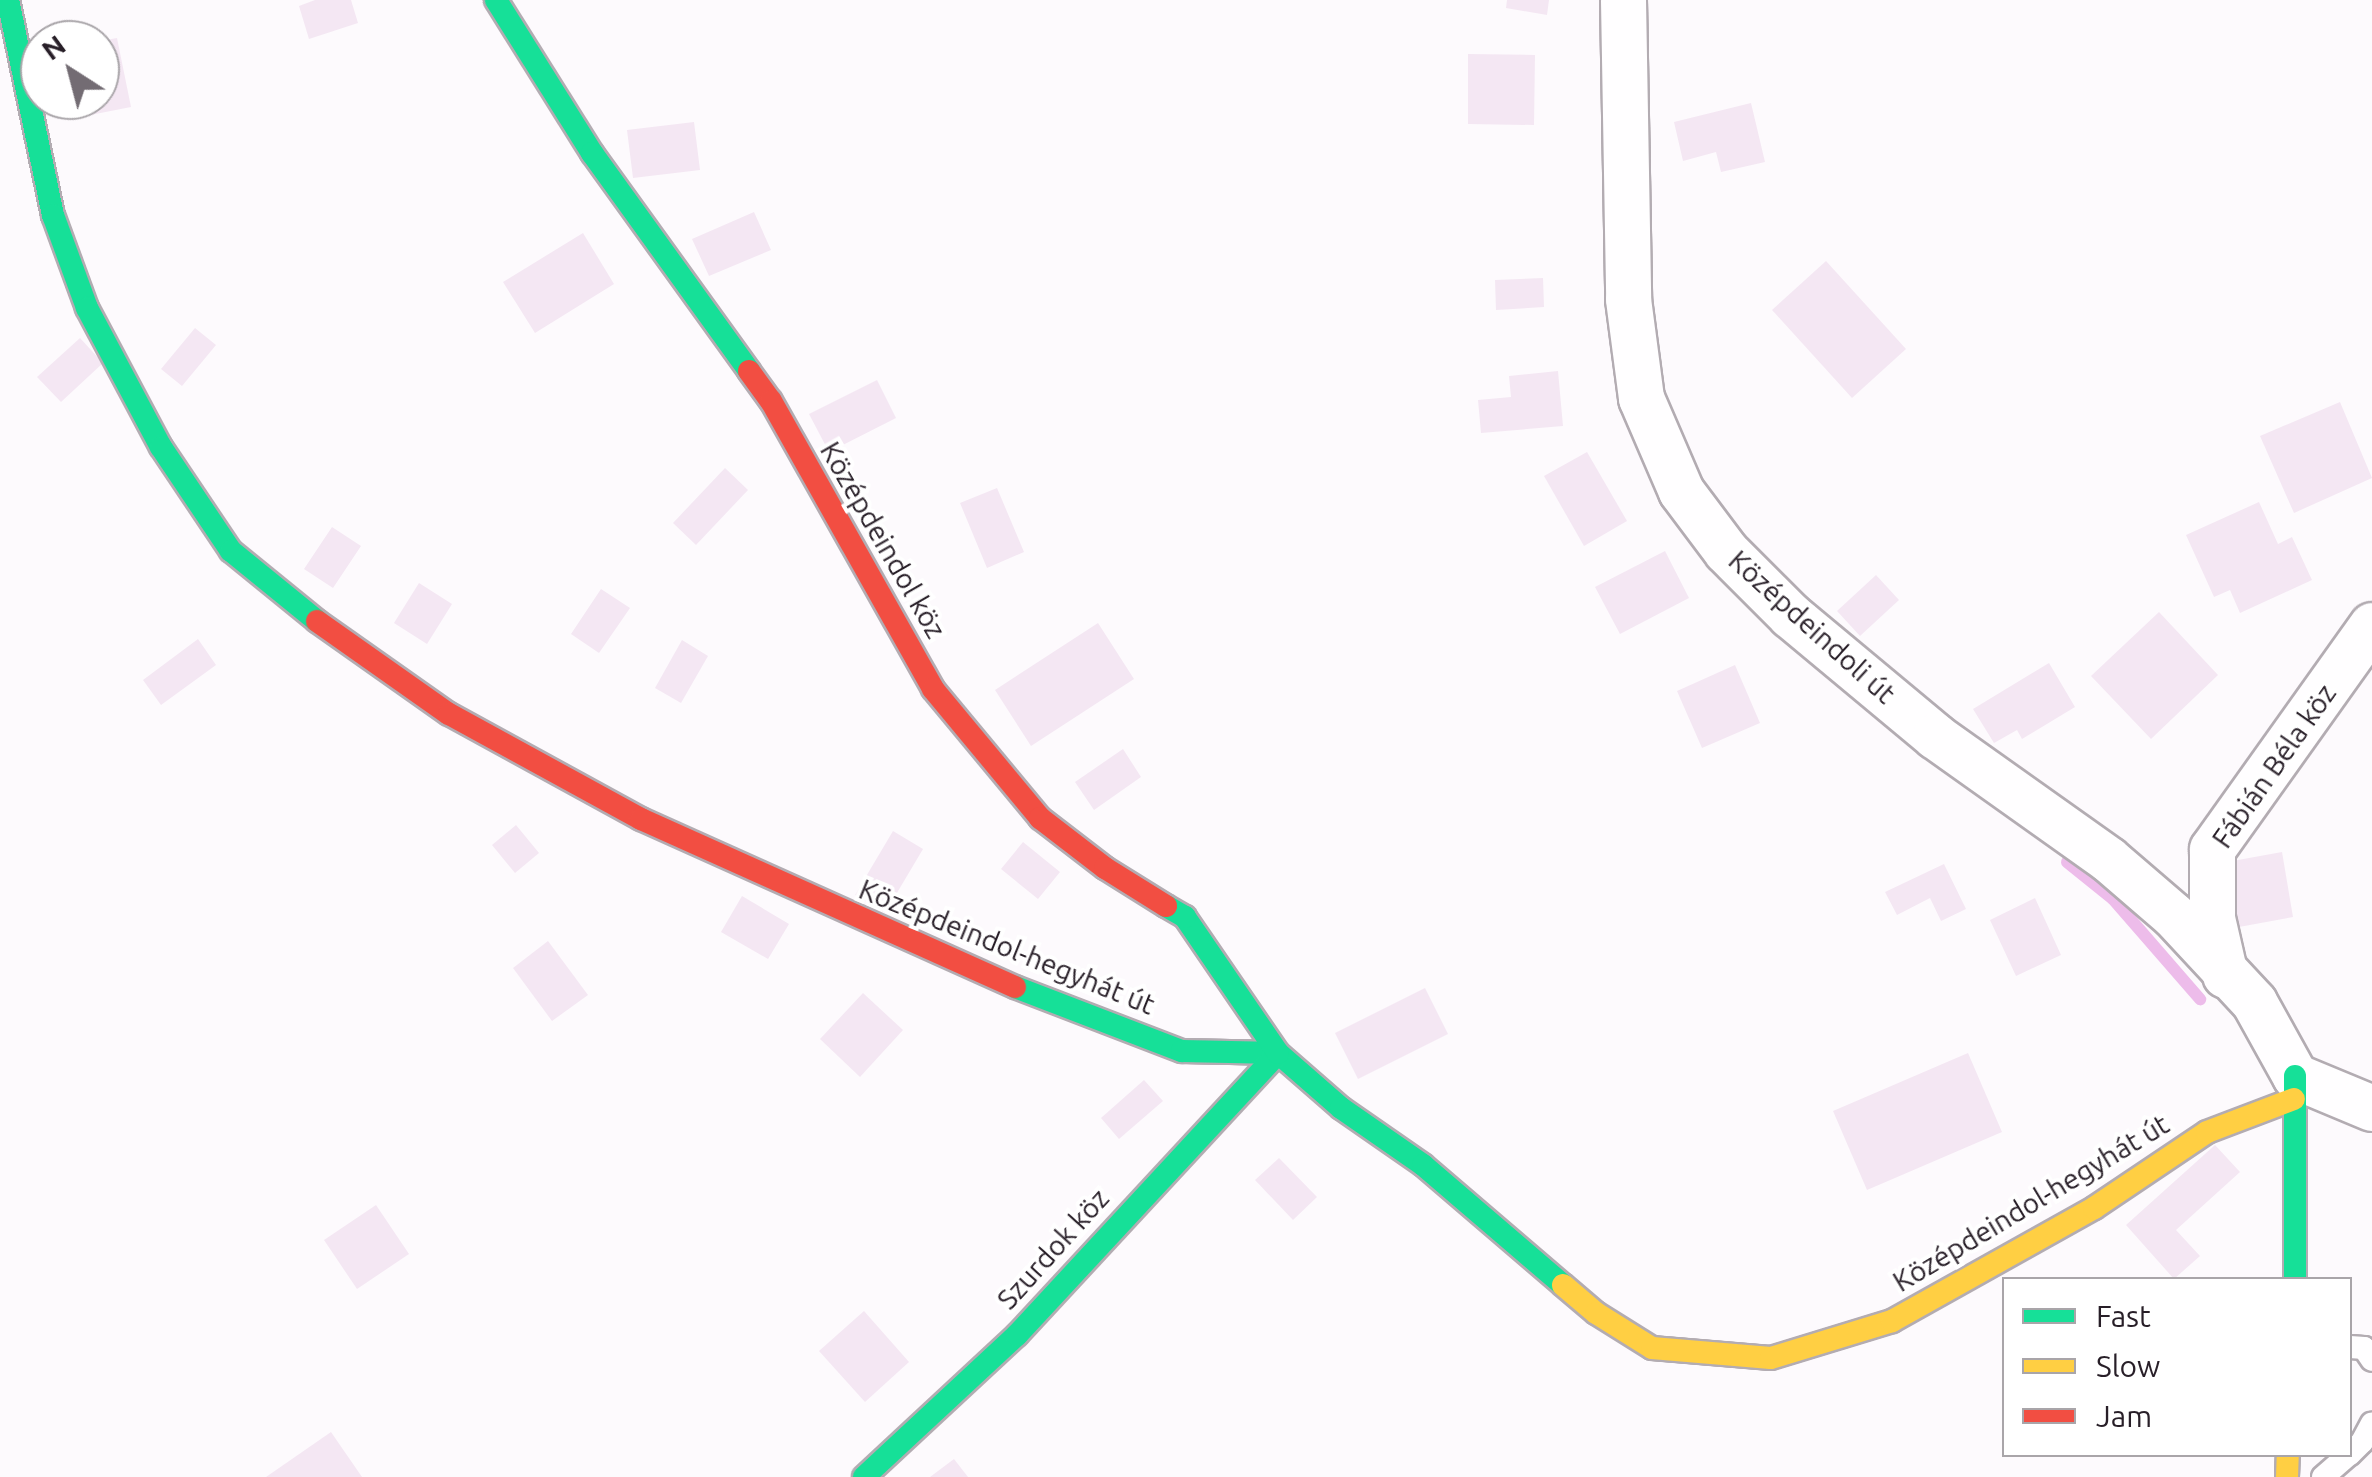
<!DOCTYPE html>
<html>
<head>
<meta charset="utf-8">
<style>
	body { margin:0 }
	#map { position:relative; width:2372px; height:1477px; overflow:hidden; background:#fdfafd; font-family:Ubuntu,sans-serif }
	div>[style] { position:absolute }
	.stream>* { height:12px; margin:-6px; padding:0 6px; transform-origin:6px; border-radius:6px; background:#edbcea }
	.building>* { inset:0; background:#f4e7f3 }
	.roads { filter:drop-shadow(2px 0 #b3acb2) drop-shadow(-2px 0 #b3acb2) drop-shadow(0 2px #b3acb2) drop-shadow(0 -2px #b3acb2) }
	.lane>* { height:22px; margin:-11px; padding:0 11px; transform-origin:11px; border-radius:11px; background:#fffeff }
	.street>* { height:45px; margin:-22.5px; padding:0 22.5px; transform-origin:22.5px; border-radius:22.5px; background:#fffeff }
	.fast>* { height:22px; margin:-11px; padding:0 11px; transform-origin:11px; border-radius:11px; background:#16e098 }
	.slow>* { height:22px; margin:-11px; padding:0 11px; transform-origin:11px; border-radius:11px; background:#ffcf43 }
	.jam>* { height:22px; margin:-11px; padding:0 11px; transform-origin:11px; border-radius:11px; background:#f24e42 }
	span { translate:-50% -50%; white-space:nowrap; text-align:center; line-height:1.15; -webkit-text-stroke:8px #fff; paint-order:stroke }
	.street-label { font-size:28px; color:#281f28 }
	.legend { position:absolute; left:2002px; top:1277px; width:350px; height:180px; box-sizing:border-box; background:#fff; border:2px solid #a9a5a9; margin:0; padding:12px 18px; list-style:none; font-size:30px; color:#281f28 }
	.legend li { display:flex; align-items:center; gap:20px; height:50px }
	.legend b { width:50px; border:2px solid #a9a5a9 }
	.north { position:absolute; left:20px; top:20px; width:100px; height:100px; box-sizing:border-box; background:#fff; border:2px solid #a9a5a9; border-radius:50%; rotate:324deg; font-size:28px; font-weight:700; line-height:40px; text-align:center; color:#281f28 }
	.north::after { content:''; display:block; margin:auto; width:35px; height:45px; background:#736c73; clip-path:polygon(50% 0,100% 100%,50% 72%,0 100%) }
</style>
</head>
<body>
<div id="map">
	<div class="stream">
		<div style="left:2067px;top:862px;width:59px;rotate:38.8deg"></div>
		<div style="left:2113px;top:899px;width:133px;rotate:49deg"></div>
	</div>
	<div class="building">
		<div style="clip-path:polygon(315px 0,351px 0,358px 23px,309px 39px,299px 6px)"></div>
		<div style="clip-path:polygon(1507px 0,1549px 0,1547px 15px,1506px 8px)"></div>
		<div style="clip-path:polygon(117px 38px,131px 107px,75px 118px,71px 100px,100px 100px,100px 41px)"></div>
		<div style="clip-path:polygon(1468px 54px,1535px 55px,1534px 125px,1468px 124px)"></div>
		<div style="clip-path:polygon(1751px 103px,1765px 162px,1721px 172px,1716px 152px,1683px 161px,1674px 122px)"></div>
		<div style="clip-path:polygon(694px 122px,700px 170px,633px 178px,627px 130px)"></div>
		<div style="clip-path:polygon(754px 212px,771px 250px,709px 276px,692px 239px)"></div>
		<div style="clip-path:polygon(583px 233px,614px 284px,535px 333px,503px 282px)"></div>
		<div style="clip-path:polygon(1826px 261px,1906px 349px,1852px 398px,1772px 310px)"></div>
		<div style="clip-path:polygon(1543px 278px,1544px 307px,1496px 310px,1495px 280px)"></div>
		<div style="clip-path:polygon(195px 328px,216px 345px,182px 386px,161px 369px)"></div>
		<div style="clip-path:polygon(80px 338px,103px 363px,61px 402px,37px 377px)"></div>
		<div style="clip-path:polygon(1558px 371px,1563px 426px,1481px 433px,1478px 400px,1511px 397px,1509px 376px)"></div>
		<div style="clip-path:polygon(877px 380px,896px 418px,829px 452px,809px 414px)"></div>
		<div style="clip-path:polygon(2340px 402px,2372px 478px,2294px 513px,2260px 436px)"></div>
		<div style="clip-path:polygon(1587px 452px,1627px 521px,1584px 546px,1544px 476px)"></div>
		<div style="clip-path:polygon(725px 468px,748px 490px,696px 545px,673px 523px)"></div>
		<div style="clip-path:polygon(997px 488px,1024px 552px,987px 568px,960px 503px)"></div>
		<div style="clip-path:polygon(2259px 502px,2278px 544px,2292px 537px,2312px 580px,2240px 613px,2230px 590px,2214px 597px,2186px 535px)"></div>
		<div style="clip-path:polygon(332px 527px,361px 546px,333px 588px,304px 569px)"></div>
		<div style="clip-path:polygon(1665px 551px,1689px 598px,1620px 634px,1595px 587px)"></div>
		<div style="clip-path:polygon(1876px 575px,1899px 600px,1860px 636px,1837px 611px)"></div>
		<div style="clip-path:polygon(419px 583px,452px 604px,427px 644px,394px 623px)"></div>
		<div style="clip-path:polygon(601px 589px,630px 608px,599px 653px,571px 634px)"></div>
		<div style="clip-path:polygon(2159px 612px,2218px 675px,2151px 739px,2091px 676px)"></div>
		<div style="clip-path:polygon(1098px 623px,1134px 679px,1031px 746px,995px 690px)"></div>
		<div style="clip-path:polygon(198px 639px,216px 665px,161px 705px,143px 680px)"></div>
		<div style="clip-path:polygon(682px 640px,708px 656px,681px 703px,655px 688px)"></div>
		<div style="clip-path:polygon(2049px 663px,2075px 707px,2022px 739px,2017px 730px,1994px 743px,1973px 709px)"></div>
		<div style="clip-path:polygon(1735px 665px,1760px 723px,1702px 748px,1677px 691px)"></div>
		<div style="clip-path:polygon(1123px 749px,1141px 777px,1094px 810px,1075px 782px)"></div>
		<div style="clip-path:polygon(516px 825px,539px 853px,515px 873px,492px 845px)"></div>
		<div style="clip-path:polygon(893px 831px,923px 849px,885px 913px,855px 895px)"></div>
		<div style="clip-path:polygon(1023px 842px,1060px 872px,1038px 899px,1001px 869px)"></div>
		<div style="clip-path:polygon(2282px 852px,2293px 917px,2239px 927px,2227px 862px)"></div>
		<div style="clip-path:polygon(1944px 864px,1966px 909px,1941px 921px,1930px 898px,1897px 915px,1885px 892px)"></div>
		<div style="clip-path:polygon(742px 896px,789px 924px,768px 959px,721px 932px)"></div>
		<div style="clip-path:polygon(2035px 898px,2061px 955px,2016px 976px,1990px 920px)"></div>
		<div style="clip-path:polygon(548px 941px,588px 995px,552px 1021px,513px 968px)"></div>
		<div style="clip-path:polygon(1425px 988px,1448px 1034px,1358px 1079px,1335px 1033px)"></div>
		<div style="clip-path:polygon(863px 993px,903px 1030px,860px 1077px,820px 1039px)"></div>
		<div style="clip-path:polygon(1968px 1053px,2002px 1132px,1867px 1190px,1833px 1111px)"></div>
		<div style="clip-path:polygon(1144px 1080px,1163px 1101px,1119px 1139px,1101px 1118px)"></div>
		<div style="clip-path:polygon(2215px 1145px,2240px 1172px,2176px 1230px,2200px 1256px,2174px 1279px,2126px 1225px)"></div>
		<div style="clip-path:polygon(1279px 1158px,1317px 1197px,1293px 1220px,1255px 1180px)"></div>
		<div style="clip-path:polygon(376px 1205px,409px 1254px,357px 1289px,324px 1240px)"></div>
		<div style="clip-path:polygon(864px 1311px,909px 1362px,865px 1402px,819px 1351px)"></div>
		<div style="clip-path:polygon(331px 1432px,362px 1477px,266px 1477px)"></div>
		<div style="clip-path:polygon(954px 1459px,968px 1477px,930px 1477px)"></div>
	</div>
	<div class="roads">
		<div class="lane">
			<div style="left:2350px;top:1347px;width:14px;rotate:4deg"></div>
			<div style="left:2364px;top:1348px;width:14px;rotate:56deg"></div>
			<div style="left:2350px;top:1454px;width:17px;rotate:-45deg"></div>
			<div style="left:2362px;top:1442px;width:21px;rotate:-62deg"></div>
			<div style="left:2323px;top:1477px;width:35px;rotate:-41deg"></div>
		</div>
		<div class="street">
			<div style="left:1623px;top:0;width:299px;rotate:89deg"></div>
			<div style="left:1628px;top:299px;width:100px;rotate:82.5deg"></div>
			<div style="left:1641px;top:398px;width:101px;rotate:66.7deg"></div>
			<div style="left:1681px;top:491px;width:75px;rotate:53.1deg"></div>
			<div style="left:1726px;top:551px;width:91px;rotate:45deg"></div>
			<div style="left:1790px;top:615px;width:189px;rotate:39.8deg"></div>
			<div style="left:1935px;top:736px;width:212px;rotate:35.4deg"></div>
			<div style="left:2108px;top:859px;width:86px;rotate:40.7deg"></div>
			<div style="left:2173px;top:915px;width:119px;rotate:47deg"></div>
			<div style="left:2254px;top:1002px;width:85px;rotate:61deg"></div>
			<div style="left:2295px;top:1076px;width:83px;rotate:22.6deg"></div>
			<div style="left:2225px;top:975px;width:58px;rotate:-102.8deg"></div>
			<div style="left:2212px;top:918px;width:69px;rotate:-90deg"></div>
			<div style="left:2212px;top:849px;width:275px;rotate:-54.5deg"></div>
		</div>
		<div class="fast">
			<div style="left:8px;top:0;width:220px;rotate:78.2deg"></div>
			<div style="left:53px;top:215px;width:99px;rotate:69.9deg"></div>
			<div style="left:87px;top:308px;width:157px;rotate:62deg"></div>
			<div style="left:161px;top:447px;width:125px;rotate:56.1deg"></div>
			<div style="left:231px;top:551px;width:111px;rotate:39.1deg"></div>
			<div style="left:496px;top:0;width:181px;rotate:57.9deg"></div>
			<div style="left:592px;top:153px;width:269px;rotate:54.2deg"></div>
			<div style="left:1015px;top:987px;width:179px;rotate:21deg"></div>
			<div style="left:1182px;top:1051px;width:96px;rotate:1.2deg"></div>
			<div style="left:1278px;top:1053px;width:84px;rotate:41.1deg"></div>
			<div style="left:1341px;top:1108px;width:100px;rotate:34.8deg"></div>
			<div style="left:1423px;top:1165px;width:184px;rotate:40.6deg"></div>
			<div style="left:2295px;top:1076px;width:204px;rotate:90deg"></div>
			<div style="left:864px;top:1477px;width:209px;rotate:-42.9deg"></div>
			<div style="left:1017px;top:1335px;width:384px;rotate:-47.2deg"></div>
			<div style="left:1278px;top:1053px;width:165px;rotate:-124.4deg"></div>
			<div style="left:1185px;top:917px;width:22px;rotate:-150deg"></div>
		</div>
		<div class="slow">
			<div style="left:1563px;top:1285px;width:43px;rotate:40.3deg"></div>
			<div style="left:1596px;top:1313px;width:66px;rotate:32deg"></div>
			<div style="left:1652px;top:1348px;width:119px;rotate:4.8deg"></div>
			<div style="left:1771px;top:1358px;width:127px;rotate:-17deg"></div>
			<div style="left:1892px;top:1321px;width:231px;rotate:-29.2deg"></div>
			<div style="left:2094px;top:1208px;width:136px;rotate:-33.9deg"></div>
			<div style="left:2207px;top:1132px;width:93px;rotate:-20.8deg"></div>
			<div style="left:2287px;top:1477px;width:23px;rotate:-88deg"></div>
		</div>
		<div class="jam">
			<div style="left:749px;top:371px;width:37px;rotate:54deg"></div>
			<div style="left:771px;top:401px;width:330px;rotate:60.6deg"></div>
			<div style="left:933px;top:689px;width:168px;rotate:50.3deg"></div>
			<div style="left:1040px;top:818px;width:82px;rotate:37.6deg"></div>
			<div style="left:1105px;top:868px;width:72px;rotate:31.9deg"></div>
			<div style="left:317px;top:621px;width:161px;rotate:35.2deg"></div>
			<div style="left:449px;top:714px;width:219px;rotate:28.7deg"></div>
			<div style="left:641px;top:819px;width:410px;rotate:24.2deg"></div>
		</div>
	</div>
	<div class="street-label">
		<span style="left:883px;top:540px;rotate:60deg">Középdeindol köz</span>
		<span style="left:1812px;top:627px;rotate:42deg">Középdeindoli út</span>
		<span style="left:2274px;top:766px;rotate:-55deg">Fábián Béla köz</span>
		<span style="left:1007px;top:947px;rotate:22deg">Középdeindol-hegyhát út</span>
		<span style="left:2031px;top:1203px;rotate:-31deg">Középdeindol-hegyhát út</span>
		<span style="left:1053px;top:1249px;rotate:-48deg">Szurdok köz</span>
	</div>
	<ul class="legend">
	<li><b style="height:12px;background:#16e098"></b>Fast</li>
	<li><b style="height:12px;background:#ffcf43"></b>Slow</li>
	<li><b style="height:12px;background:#f24e42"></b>Jam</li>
	</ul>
	<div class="north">N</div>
</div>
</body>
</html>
